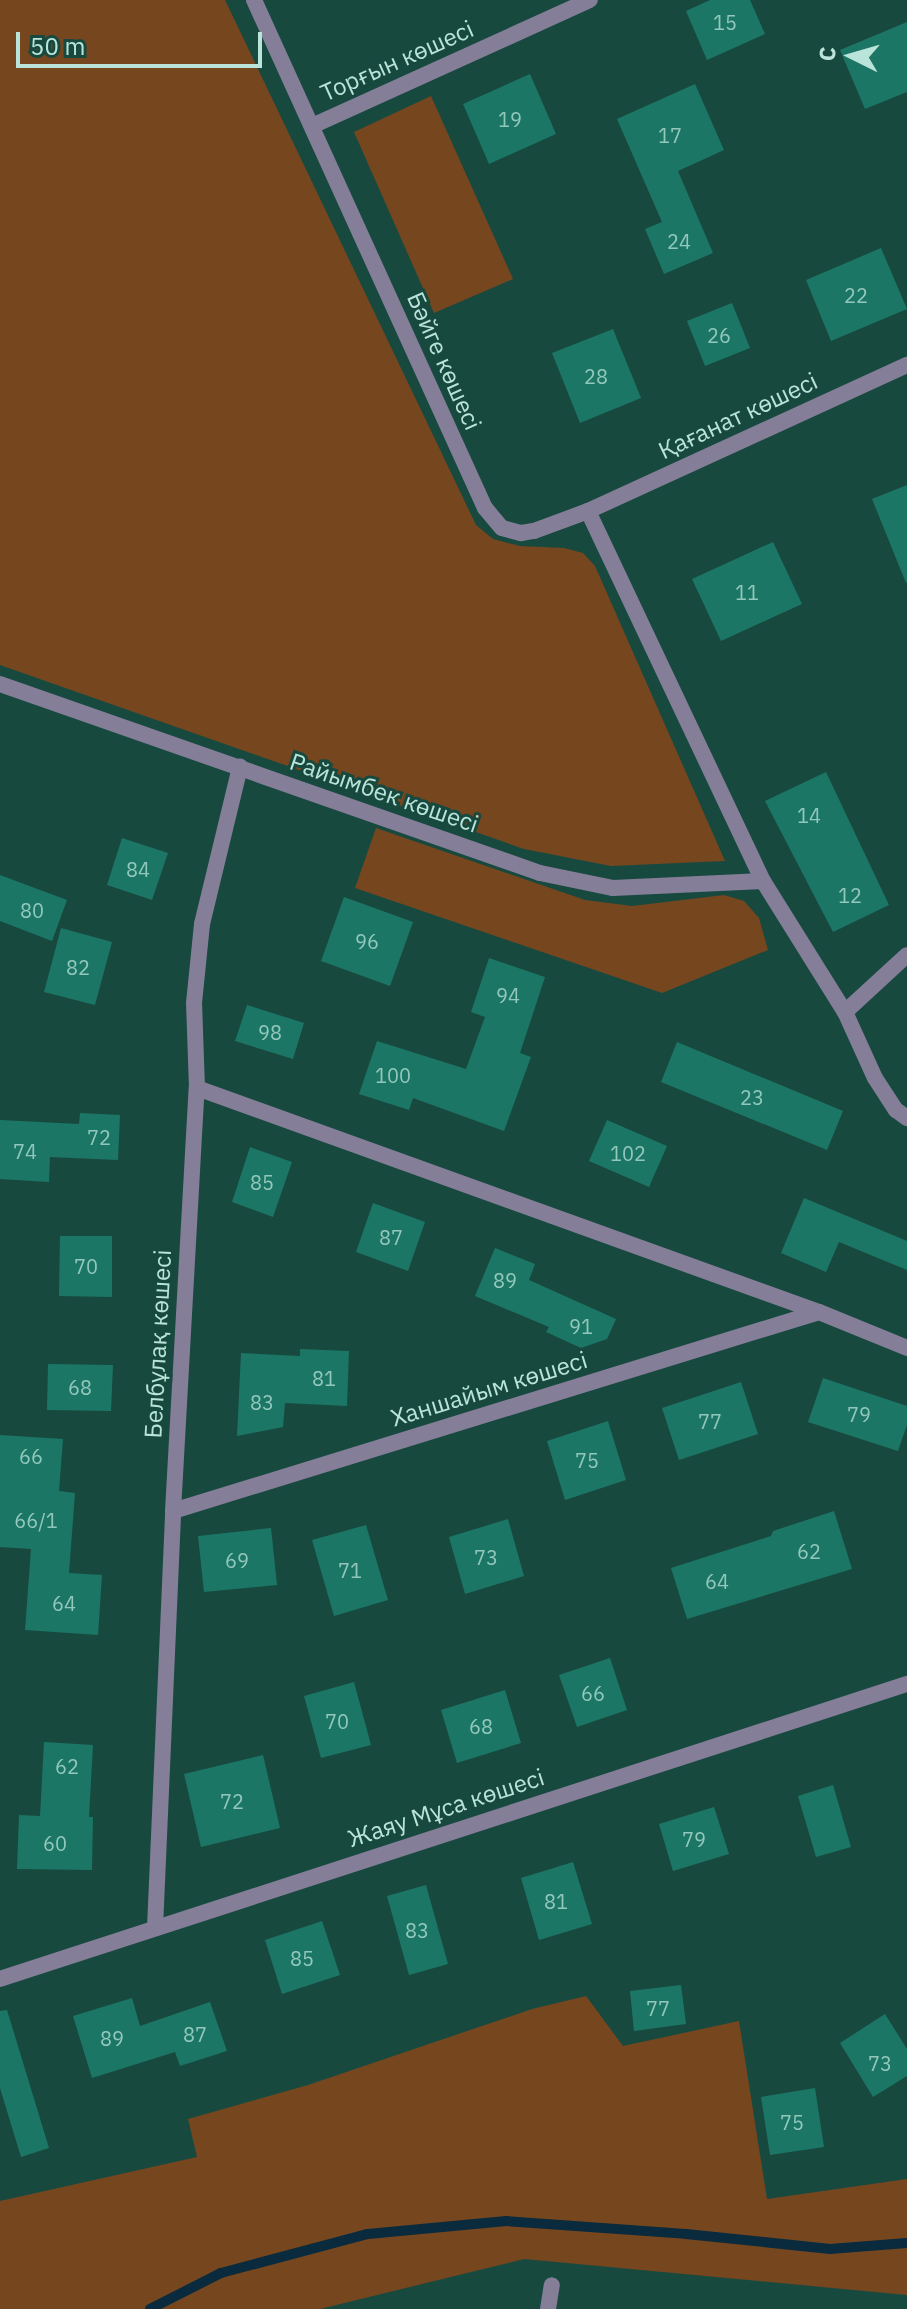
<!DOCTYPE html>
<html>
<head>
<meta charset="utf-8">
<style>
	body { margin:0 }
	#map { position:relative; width:907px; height:2309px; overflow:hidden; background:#18493f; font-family:"IBM Plex Sans",sans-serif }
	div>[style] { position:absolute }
	.green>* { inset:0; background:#76461f }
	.stream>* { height:10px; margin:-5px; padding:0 5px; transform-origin:5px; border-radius:5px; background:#092b3d }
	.building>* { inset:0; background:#1c7665 }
	.minor>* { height:16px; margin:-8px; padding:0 8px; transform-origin:8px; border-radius:8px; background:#857e99 }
	.tertiary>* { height:16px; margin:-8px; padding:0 8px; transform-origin:8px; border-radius:8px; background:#857e99 }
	span { translate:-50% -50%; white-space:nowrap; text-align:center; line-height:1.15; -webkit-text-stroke:6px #18493f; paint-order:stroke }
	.number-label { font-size:20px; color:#92c8bc }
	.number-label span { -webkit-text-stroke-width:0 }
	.street-label { font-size:24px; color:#bae4d9 }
	.north { position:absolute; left:811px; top:16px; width:80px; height:80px; -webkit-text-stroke:6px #18493f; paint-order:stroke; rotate:275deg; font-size:22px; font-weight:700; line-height:32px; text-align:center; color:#bae4d9 }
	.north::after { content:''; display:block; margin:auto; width:28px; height:36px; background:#bae4d9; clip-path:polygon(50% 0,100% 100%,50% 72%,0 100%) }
	.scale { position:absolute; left:16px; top:32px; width:246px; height:36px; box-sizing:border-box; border:4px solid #bae4d9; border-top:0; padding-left:10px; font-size:24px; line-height:28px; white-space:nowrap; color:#bae4d9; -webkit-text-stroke:6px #18493f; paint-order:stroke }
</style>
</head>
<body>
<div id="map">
	<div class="green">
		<div style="clip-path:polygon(0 0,225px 0,476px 525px,493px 539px,520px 546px,564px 548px,583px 553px,595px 566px,725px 861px,611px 866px,524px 849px,0 665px)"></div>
		<div style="clip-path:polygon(431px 96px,513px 279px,434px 313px,354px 132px)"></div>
		<div style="clip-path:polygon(376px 828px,585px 900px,632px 906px,724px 895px,744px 901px,759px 918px,768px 950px,662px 993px,355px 888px)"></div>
		<div style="clip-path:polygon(586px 1996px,623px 2046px,739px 2021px,767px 2199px,907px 2179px,907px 2295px,524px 2259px,320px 2309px,0 2309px,0 2201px,197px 2157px,188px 2119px,308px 2085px,532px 2009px)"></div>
	</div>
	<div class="stream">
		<div style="left:150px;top:2309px;width:80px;rotate:-26.9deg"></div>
		<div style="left:221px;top:2273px;width:152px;rotate:-14.9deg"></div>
		<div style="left:368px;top:2234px;width:139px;rotate:-5.4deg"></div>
		<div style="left:506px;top:2221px;width:180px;rotate:4.1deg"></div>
		<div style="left:686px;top:2234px;width:145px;rotate:5.9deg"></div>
		<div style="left:830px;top:2249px;width:77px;rotate:-4.5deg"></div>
	</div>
	<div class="building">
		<div style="clip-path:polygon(710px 0,750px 0,765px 34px,707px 60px,686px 11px)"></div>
		<div style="clip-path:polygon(907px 22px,907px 92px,865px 109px,840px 50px)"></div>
		<div style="clip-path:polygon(530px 74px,556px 134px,489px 164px,463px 104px)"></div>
		<div style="clip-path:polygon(695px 84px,724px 150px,678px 171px,713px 253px,664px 274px,645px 229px,662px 222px,617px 119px)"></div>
		<div style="clip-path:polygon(881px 248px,907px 309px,831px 341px,806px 280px)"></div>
		<div style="clip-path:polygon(732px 303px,750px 348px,705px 366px,687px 321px)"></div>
		<div style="clip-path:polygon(613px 329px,641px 398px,580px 423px,552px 353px)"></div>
		<div style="clip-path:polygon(907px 485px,907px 582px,906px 583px,872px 499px)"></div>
		<div style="clip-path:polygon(773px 542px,802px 604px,721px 641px,692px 579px)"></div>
		<div style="clip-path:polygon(826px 772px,889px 905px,833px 932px,765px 801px)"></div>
		<div style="clip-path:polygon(122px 838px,168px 853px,152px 900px,107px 885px)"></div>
		<div style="clip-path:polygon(0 875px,67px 900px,52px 941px,0 921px)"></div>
		<div style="clip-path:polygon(344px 897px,413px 922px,390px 986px,321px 961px)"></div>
		<div style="clip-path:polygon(61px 928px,112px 942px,95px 1005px,44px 992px)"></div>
		<div style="clip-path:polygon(489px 958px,545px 977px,520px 1053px,531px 1057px,504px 1131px,413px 1098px,409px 1110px,359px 1094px,377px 1041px,466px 1069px,485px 1017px,471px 1012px)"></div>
		<div style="clip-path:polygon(247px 1005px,304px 1023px,293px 1059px,235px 1041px)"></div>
		<div style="clip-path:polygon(677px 1042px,843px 1111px,827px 1150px,661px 1082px)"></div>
		<div style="clip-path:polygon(80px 1113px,120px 1115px,118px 1160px,50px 1157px,49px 1182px,0 1179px,0 1120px,79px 1124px)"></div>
		<div style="clip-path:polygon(607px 1120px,667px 1146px,649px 1187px,589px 1161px)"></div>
		<div style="clip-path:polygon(250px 1147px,292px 1162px,273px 1217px,232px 1202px)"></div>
		<div style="clip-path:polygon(804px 1198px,907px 1241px,907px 1270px,839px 1242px,826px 1272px,781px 1253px)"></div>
		<div style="clip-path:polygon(373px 1203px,425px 1222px,408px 1271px,356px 1252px)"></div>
		<div style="clip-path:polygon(60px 1236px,112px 1236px,112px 1297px,59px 1296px)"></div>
		<div style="clip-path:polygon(495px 1248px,535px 1264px,529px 1280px,616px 1319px,607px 1339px,581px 1348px,546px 1332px,549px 1327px,475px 1296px)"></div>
		<div style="clip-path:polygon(300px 1349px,349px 1351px,347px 1406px,285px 1403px,283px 1427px,237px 1436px,241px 1353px,300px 1356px)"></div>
		<div style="clip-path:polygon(48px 1364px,113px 1365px,111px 1411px,47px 1410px)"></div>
		<div style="clip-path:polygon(823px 1378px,907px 1406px,907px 1425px,898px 1451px,808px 1422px)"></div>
		<div style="clip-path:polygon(741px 1382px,758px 1434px,679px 1460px,662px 1408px)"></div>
		<div style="clip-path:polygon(608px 1421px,626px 1480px,565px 1500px,547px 1441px)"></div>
		<div style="clip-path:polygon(0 1435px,63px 1439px,59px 1491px,75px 1493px,69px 1573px,102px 1575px,98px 1635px,25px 1630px,31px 1549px,0 1547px)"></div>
		<div style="clip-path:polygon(834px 1511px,852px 1569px,687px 1619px,671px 1568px,771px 1536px,773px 1531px)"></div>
		<div style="clip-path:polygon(508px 1519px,524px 1576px,465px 1594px,449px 1537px)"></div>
		<div style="clip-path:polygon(366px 1525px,388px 1600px,334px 1616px,312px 1540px)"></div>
		<div style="clip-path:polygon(271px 1528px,277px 1585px,204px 1592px,198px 1536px)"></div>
		<div style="clip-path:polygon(610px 1658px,627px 1710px,577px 1727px,559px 1675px)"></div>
		<div style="clip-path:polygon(354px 1682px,371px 1745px,321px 1758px,304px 1696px)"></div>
		<div style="clip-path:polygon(505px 1690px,521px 1743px,457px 1763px,441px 1710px)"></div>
		<div style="clip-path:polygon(44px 1742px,93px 1745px,89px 1817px,93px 1817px,92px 1870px,17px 1869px,19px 1815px,40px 1816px)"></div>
		<div style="clip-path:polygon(263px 1755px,280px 1828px,201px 1847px,184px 1774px)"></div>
		<div style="clip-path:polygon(833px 1785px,851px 1847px,816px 1857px,798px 1796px)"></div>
		<div style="clip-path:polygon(714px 1807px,729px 1854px,673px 1871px,659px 1824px)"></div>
		<div style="clip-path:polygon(573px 1862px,592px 1924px,539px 1940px,521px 1878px)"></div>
		<div style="clip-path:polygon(426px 1885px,448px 1964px,409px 1975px,387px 1896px)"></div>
		<div style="clip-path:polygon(322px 1921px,340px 1975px,282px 1994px,265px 1940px)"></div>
		<div style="clip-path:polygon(681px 1985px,686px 2024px,634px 2031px,630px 1991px)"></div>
		<div style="clip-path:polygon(132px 1998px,140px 2026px,210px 2002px,227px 2051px,180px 2066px,175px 2052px,92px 2078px,73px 2016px)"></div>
		<div style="clip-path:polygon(7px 2010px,49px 2148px,21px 2157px,0 2088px,0 2011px)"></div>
		<div style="clip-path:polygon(885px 2014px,907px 2049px,907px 2076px,873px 2097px,840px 2043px)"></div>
		<div style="clip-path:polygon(815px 2088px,824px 2147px,770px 2155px,761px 2097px)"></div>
	</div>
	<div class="minor">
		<div style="left:254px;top:0;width:558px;rotate:65.55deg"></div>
		<div style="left:485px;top:508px;width:26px;rotate:50deg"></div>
		<div style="left:502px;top:528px;width:20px;rotate:15deg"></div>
		<div style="left:521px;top:533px;width:13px;rotate:-9deg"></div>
		<div style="left:534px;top:531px;width:58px;rotate:-20.3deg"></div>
		<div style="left:588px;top:511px;width:351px;rotate:-24.6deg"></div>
		<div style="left:312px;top:126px;width:305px;rotate:-24.4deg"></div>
		<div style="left:588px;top:511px;width:409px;rotate:64.7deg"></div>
		<div style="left:763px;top:881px;width:155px;rotate:58deg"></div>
		<div style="left:845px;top:1012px;width:72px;rotate:65.6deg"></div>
		<div style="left:875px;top:1078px;width:38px;rotate:57deg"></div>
		<div style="left:896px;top:1110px;width:14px;rotate:36deg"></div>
		<div style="left:0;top:684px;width:572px;rotate:19.29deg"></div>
		<div style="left:540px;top:873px;width:75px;rotate:11.6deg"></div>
		<div style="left:613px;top:888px;width:150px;rotate:-2.7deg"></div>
		<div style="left:845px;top:1012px;width:84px;rotate:-42.6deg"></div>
		<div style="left:197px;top:1088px;width:661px;rotate:19.81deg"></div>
		<div style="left:819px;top:1312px;width:95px;rotate:22.2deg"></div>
		<div style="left:173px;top:1511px;width:676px;rotate:-17.12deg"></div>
		<div style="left:155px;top:1928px;width:417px;rotate:-87.5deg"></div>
		<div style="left:173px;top:1511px;width:424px;rotate:-86.8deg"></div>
		<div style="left:197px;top:1088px;width:85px;rotate:-92deg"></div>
		<div style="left:194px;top:1003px;width:79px;rotate:-84.2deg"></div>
		<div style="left:202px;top:924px;width:162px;rotate:-76.4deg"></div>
		<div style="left:548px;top:2309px;width:24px;rotate:-81deg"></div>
	</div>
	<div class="tertiary">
		<div style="left:0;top:1979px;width:954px;rotate:-18.02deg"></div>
	</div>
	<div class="number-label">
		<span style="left:725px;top:22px">15</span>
		<span style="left:510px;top:119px">19</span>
		<span style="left:670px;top:135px">17</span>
		<span style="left:679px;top:241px">24</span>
		<span style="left:856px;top:295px">22</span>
		<span style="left:719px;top:335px">26</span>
		<span style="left:596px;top:376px">28</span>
		<span style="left:747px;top:592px">11</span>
		<span style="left:809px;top:815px">14</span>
		<span style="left:138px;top:869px">84</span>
		<span style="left:850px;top:895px">12</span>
		<span style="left:32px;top:910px">80</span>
		<span style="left:367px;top:941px">96</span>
		<span style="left:78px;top:967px">82</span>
		<span style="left:508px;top:995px">94</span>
		<span style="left:270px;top:1032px">98</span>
		<span style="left:393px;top:1075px">100</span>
		<span style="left:752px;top:1097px">23</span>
		<span style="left:99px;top:1137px">72</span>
		<span style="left:25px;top:1151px">74</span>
		<span style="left:628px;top:1153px">102</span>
		<span style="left:262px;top:1182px">85</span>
		<span style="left:391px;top:1237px">87</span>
		<span style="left:86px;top:1266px">70</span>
		<span style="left:505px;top:1280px">89</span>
		<span style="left:581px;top:1326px">91</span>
		<span style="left:324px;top:1378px">81</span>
		<span style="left:80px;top:1387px">68</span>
		<span style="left:262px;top:1402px">83</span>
		<span style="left:859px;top:1414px">79</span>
		<span style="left:710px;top:1421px">77</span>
		<span style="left:31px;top:1456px">66</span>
		<span style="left:587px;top:1460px">75</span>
		<span style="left:36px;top:1520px">66/1</span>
		<span style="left:809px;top:1551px">62</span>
		<span style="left:486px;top:1557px">73</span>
		<span style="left:237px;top:1560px">69</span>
		<span style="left:350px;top:1570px">71</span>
		<span style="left:717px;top:1581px">64</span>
		<span style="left:64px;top:1603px">64</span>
		<span style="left:593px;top:1693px">66</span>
		<span style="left:337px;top:1721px">70</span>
		<span style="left:481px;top:1726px">68</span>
		<span style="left:67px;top:1766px">62</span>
		<span style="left:232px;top:1801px">72</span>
		<span style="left:694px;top:1839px">79</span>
		<span style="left:55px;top:1843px">60</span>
		<span style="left:556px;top:1901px">81</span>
		<span style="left:417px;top:1930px">83</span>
		<span style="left:302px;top:1958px">85</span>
		<span style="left:658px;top:2008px">77</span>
		<span style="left:195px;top:2034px">87</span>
		<span style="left:112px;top:2038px">89</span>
		<span style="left:880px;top:2063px">73</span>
		<span style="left:792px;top:2122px">75</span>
	</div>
	<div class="street-label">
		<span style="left:397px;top:61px;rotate:-24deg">Торғын көшесі</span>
		<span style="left:444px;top:361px;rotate:66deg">Бәйге көшесі</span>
		<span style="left:738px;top:416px;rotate:-25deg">Қағанат көшесі</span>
		<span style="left:384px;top:793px;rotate:19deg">Райымбек көшесі</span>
		<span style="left:158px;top:1344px;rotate:-87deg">Белбұлақ көшесі</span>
		<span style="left:489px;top:1389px;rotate:-17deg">Ханшайым көшесі</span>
		<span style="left:446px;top:1808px;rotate:-18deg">Жаяу Мұса көшесі</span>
	</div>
	<div class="north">С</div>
	<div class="scale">50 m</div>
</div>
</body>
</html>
